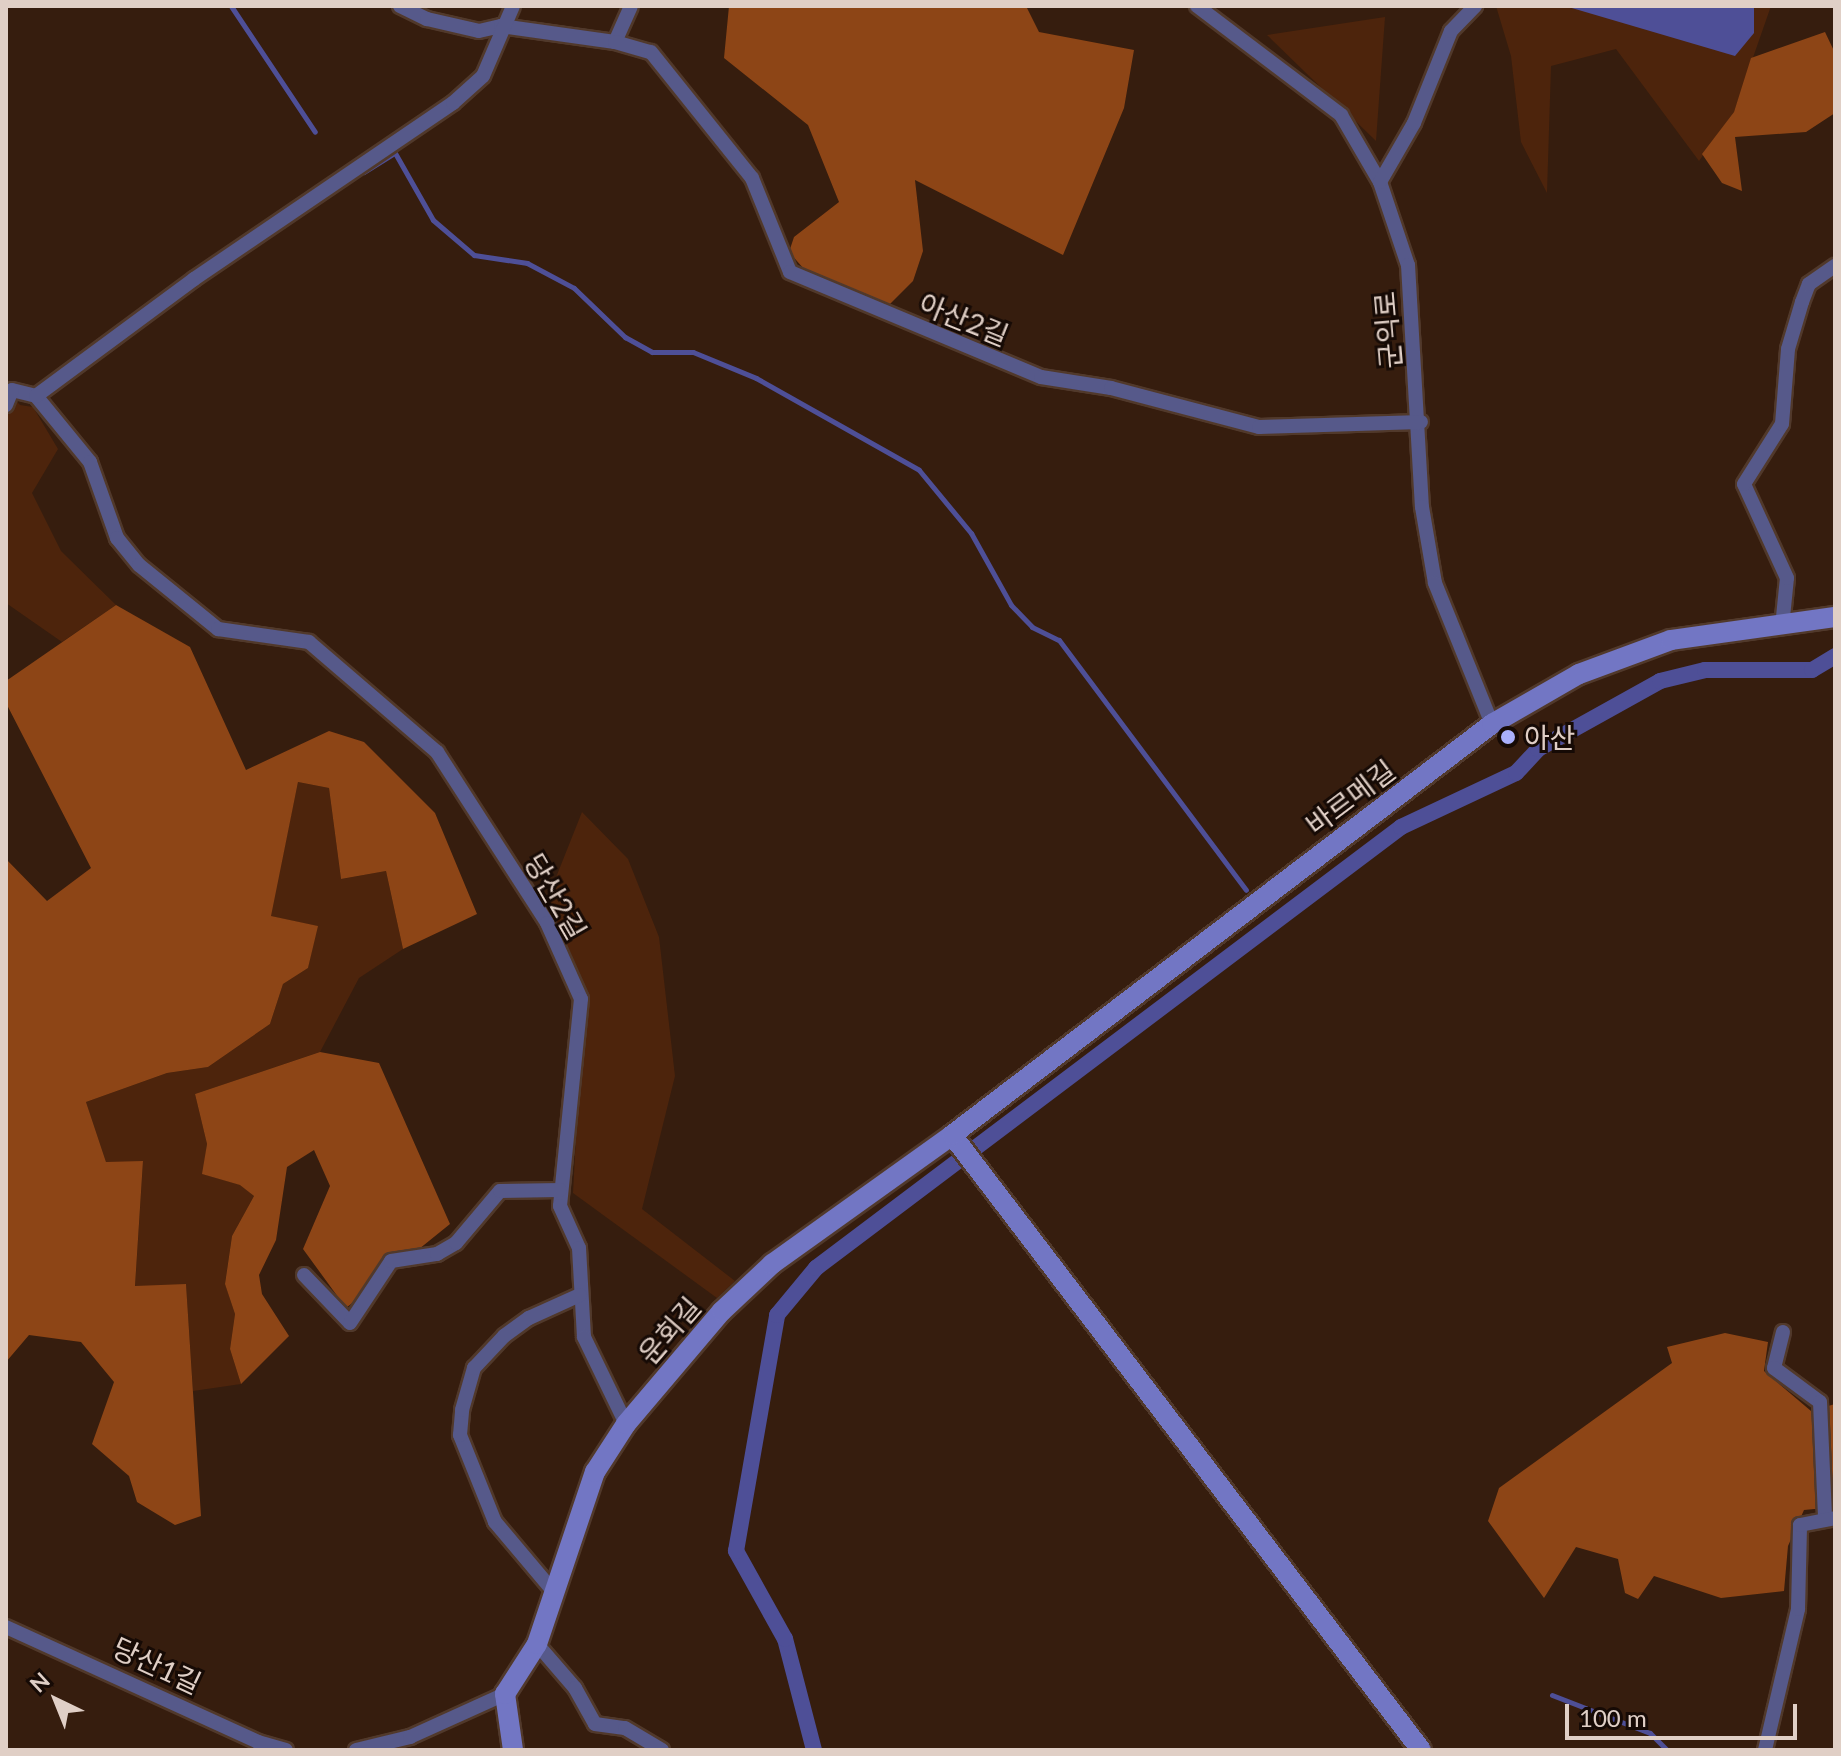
<!DOCTYPE html>
<html>
<head>
<meta charset="utf-8">
<style>
	body { margin:0 }
	#map { position:relative; width:1841px; height:1756px; overflow:hidden; background:#361d0e; font-family:Lato,"Noto Sans KR",sans-serif }
	div>[style] { position:absolute }
	.green>* { inset:0; background:#4d240c }
	.forest>* { inset:0; background:#8d4516 }
	.water>* { inset:0; background:#4e4f97 }
	.stream>* { height:5px; margin:-2.5px; padding:0 2.5px; transform-origin:2.5px; border-radius:2.5px; background:#4e4f97 }
	.canal>* { height:16px; margin:-8px; padding:0 8px; transform-origin:8px; border-radius:8px; background:#4e4f97 }
	.roads { filter:drop-shadow(2px 0 #51392b) drop-shadow(-2px 0 #51392b) drop-shadow(0 2px #51392b) drop-shadow(0 -2px #51392b) }
	.street>* { height:14px; margin:-7px; padding:0 7px; transform-origin:7px; border-radius:7px; background:#56598a }
	.secondary>* { height:20px; margin:-10px; padding:0 10px; transform-origin:10px; border-radius:10px; background:#7276c4 }
	.dots>* { width:22px; height:22px; translate:-50% -50%; box-sizing:border-box; border:4px solid #160a05; border-radius:50% }
	span { translate:-50% -50%; white-space:nowrap; text-align:center; line-height:1.15; -webkit-text-stroke:6px #160a05; paint-order:stroke }
	.street-label { font-size:28px; color:#e0cfc6 }
	.poi-label { font-size:28px; color:#e0cfc6 }
	.left { translate:0 -50%; text-align:left }
	.frame { position:absolute; inset:0; border:8px solid #e0cfc6; pointer-events:none }
	.north { position:absolute; left:16px; top:1660px; width:80px; height:80px; -webkit-text-stroke:6px #160a05; paint-order:stroke; rotate:317deg; font-size:22px; font-weight:700; line-height:32px; text-align:center; color:#e0cfc6 }
	.north::after { content:''; display:block; margin:auto; width:28px; height:36px; background:#e0cfc6; clip-path:polygon(50% 0,100% 100%,50% 72%,0 100%) }
	.scale { position:absolute; left:1565px; top:1704px; width:232px; height:36px; box-sizing:border-box; border:4px solid #e0cfc6; border-top:0; padding-left:10px; font-size:24px; line-height:28px; white-space:nowrap; color:#e0cfc6; -webkit-text-stroke:6px #160a05; paint-order:stroke }
</style>
</head>
<body>
<div id="map">
	<div class="green">
		<div style="clip-path:polygon(1771px 6px,1734px 112px,1699px 161px,1616px 49px,1551px 66px,1547px 193px,1521px 142px,1511px 56px,1496px 6px)"></div>
		<div style="clip-path:polygon(1385px 17px,1376px 141px,1267px 35px)"></div>
		<div style="clip-path:polygon(6px 390px,20px 405px,33px 407px,58px 449px,32px 493px,61px 551px,116px 605px,62px 642px,6px 603px)"></div>
		<div style="clip-path:polygon(298px 782px,329px 788px,341px 879px,386px 871px,403px 949px,359px 978px,320px 1052px,195px 1094px,207px 1144px,203px 1174px,241px 1185px,254px 1196px,232px 1236px,225px 1283px,235px 1314px,230px 1349px,241px 1384px,193px 1391px,186px 1285px,135px 1287px,143px 1162px,106px 1162px,86px 1102px,167px 1073px,208px 1067px,270px 1024px,283px 984px,308px 968px,317px 926px,270px 916px)"></div>
		<div style="clip-path:polygon(582px 812px,628px 859px,659px 937px,675px 1076px,642px 1209px,735px 1281px,717px 1298px,573px 1193px,584px 984px,547px 900px)"></div>
	</div>
	<div class="forest">
		<div style="clip-path:polygon(729px 6px,1026px 6px,1039px 32px,1134px 50px,1124px 108px,1063px 255px,915px 180px,923px 251px,913px 281px,886px 308px,811px 277px,789px 252px,794px 237px,839px 202px,808px 125px,724px 58px)"></div>
		<div style="clip-path:polygon(1825px 32px,1835px 53px,1835px 113px,1806px 132px,1735px 137px,1742px 191px,1722px 183px,1702px 154px,1734px 112px,1751px 58px)"></div>
		<div style="clip-path:polygon(116px 605px,190px 647px,246px 770px,329px 731px,364px 742px,435px 813px,477px 914px,403px 949px,386px 871px,341px 879px,329px 788px,298px 782px,271px 916px,318px 926px,308px 968px,283px 984px,270px 1024px,208px 1067px,167px 1073px,86px 1102px,106px 1162px,143px 1161px,135px 1286px,186px 1284px,201px 1516px,175px 1525px,137px 1502px,129px 1476px,92px 1444px,114px 1382px,81px 1342px,29px 1335px,6px 1362px,6px 859px,47px 901px,91px 868px,6px 703px,6px 681px)"></div>
		<div style="clip-path:polygon(320px 1052px,379px 1063px,450px 1224px,346px 1308px,303px 1249px,330px 1186px,314px 1150px,287px 1167px,276px 1240px,259px 1275px,262px 1294px,289px 1336px,241px 1384px,230px 1349px,235px 1314px,225px 1284px,232px 1236px,254px 1196px,240px 1185px,202px 1174px,207px 1144px,195px 1094px)"></div>
		<div style="clip-path:polygon(1725px 1333px,1768px 1342px,1764px 1371px,1811px 1411px,1835px 1404px,1835px 1507px,1804px 1510px,1788px 1546px,1784px 1591px,1721px 1598px,1654px 1576px,1638px 1599px,1625px 1593px,1618px 1559px,1576px 1547px,1544px 1598px,1488px 1521px,1499px 1488px,1672px 1363px,1667px 1347px)"></div>
	</div>
	<div class="water">
		<div style="clip-path:polygon(1565px 6px,1754px 6px,1754px 33px,1735px 56px)"></div>
	</div>
	<div class="stream">
		<div style="left:231px;top:6px;width:151px;rotate:56.3deg"></div>
		<div style="left:364px;top:172px;width:36px;rotate:-32deg"></div>
		<div style="left:395px;top:153px;width:77px;rotate:60.4deg"></div>
		<div style="left:433px;top:220px;width:54px;rotate:40.5deg"></div>
		<div style="left:474px;top:255px;width:54px;rotate:8.6deg"></div>
		<div style="left:527px;top:263px;width:53px;rotate:28deg"></div>
		<div style="left:574px;top:288px;width:71px;rotate:43.9deg"></div>
		<div style="left:625px;top:337px;width:31px;rotate:29deg"></div>
		<div style="left:652px;top:352px;width:41px"></div>
		<div style="left:693px;top:352px;width:68px;rotate:22.4deg"></div>
		<div style="left:756px;top:378px;width:187px;rotate:29.4deg"></div>
		<div style="left:919px;top:470px;width:82px;rotate:50.5deg"></div>
		<div style="left:971px;top:533px;width:82px;rotate:60.9deg"></div>
		<div style="left:1011px;top:605px;width:30px;rotate:46deg"></div>
		<div style="left:1032px;top:627px;width:30px;rotate:26deg"></div>
		<div style="left:1059px;top:640px;width:312px;rotate:53.2deg"></div>
		<div style="left:1552px;top:1695px;width:105px;rotate:21.2deg"></div>
		<div style="left:1650px;top:1733px;width:24px;rotate:45deg"></div>
	</div>
	<div class="canal">
		<div style="left:814px;top:1750px;width:115px;rotate:-104.6deg"></div>
		<div style="left:785px;top:1639px;width:101px;rotate:-119.1deg"></div>
		<div style="left:736px;top:1551px;width:240px;rotate:-80.1deg"></div>
		<div style="left:777px;top:1315px;width:61px;rotate:-50.3deg"></div>
		<div style="left:816px;top:1268px;width:733px;rotate:-37.01deg"></div>
		<div style="left:1401px;top:827px;width:127px;rotate:-25.2deg"></div>
		<div style="left:1516px;top:773px;width:33px;rotate:-47deg"></div>
		<div style="left:1538px;top:749px;width:140px;rotate:-29.1deg"></div>
		<div style="left:1660px;top:681px;width:46px;rotate:-13.7deg"></div>
		<div style="left:1705px;top:670px;width:107px"></div>
		<div style="left:1812px;top:670px;width:27px;rotate:-31deg"></div>
	</div>
	<div class="roads">
		<div class="street">
			<div style="left:400px;top:6px;width:30px;rotate:26deg"></div>
			<div style="left:427px;top:19px;width:53px;rotate:13deg"></div>
			<div style="left:479px;top:31px;width:23px;rotate:-13deg"></div>
			<div style="left:501px;top:26px;width:115px;rotate:8deg"></div>
			<div style="left:615px;top:42px;width:39px;rotate:-66deg"></div>
			<div style="left:1197px;top:6px;width:181px;rotate:37.1deg"></div>
			<div style="left:1341px;top:115px;width:78px;rotate:59.8deg"></div>
			<div style="left:1380px;top:182px;width:88px;rotate:71.4deg"></div>
			<div style="left:1408px;top:265px;width:242px;rotate:86.7deg"></div>
			<div style="left:1422px;top:507px;width:77px;rotate:80.3deg"></div>
			<div style="left:1435px;top:583px;width:152px;rotate:68deg"></div>
			<div style="left:615px;top:42px;width:37px;rotate:16deg"></div>
			<div style="left:651px;top:52px;width:161px;rotate:51.3deg"></div>
			<div style="left:752px;top:178px;width:101px;rotate:68deg"></div>
			<div style="left:790px;top:272px;width:272px;rotate:22.7deg"></div>
			<div style="left:1041px;top:377px;width:71px;rotate:8.9deg"></div>
			<div style="left:1111px;top:388px;width:153px;rotate:14.8deg"></div>
			<div style="left:1259px;top:427px;width:162px;rotate:-1.8deg"></div>
			<div style="left:1380px;top:182px;width:68px;rotate:-60deg"></div>
			<div style="left:1414px;top:123px;width:99px;rotate:-68.1deg"></div>
			<div style="left:1451px;top:31px;width:35px;rotate:-46deg"></div>
			<div style="left:12px;top:390px;width:25px;rotate:14deg"></div>
			<div style="left:36px;top:396px;width:85px;rotate:50.7deg"></div>
			<div style="left:90px;top:462px;width:81px;rotate:70.4deg"></div>
			<div style="left:117px;top:538px;width:35px;rotate:51deg"></div>
			<div style="left:139px;top:565px;width:102px;rotate:39deg"></div>
			<div style="left:218px;top:629px;width:92px;rotate:8.1deg"></div>
			<div style="left:309px;top:642px;width:169px;rotate:40.7deg"></div>
			<div style="left:437px;top:752px;width:203px;rotate:57.2deg"></div>
			<div style="left:547px;top:923px;width:83px;rotate:65.9deg"></div>
			<div style="left:581px;top:999px;width:208px;rotate:95.8deg"></div>
			<div style="left:560px;top:1206px;width:46px;rotate:65.7deg"></div>
			<div style="left:579px;top:1248px;width:89px;rotate:86.8deg"></div>
			<div style="left:584px;top:1337px;width:97px;rotate:64.2deg"></div>
			<div style="left:36px;top:396px;width:197px;rotate:-36.5deg"></div>
			<div style="left:194px;top:279px;width:313px;rotate:-34.2deg"></div>
			<div style="left:453px;top:103px;width:40px;rotate:-42deg"></div>
			<div style="left:483px;top:76px;width:76px;rotate:-66.8deg"></div>
			<div style="left:6px;top:405px;width:16px;rotate:-68deg"></div>
			<div style="left:1782px;top:627px;width:49px;rotate:-84.2deg"></div>
			<div style="left:1787px;top:578px;width:103px;rotate:-114.6deg"></div>
			<div style="left:1744px;top:484px;width:71px;rotate:-57.7deg"></div>
			<div style="left:1782px;top:424px;width:75px;rotate:-85.4deg"></div>
			<div style="left:1788px;top:349px;width:49px;rotate:-73.4deg"></div>
			<div style="left:1802px;top:302px;width:19px;rotate:-69deg"></div>
			<div style="left:1809px;top:284px;width:32px;rotate:-35deg"></div>
			<div style="left:304px;top:1275px;width:66px;rotate:46.2deg"></div>
			<div style="left:350px;top:1323px;width:74px;rotate:-56.5deg"></div>
			<div style="left:391px;top:1261px;width:47px;rotate:-8.7deg"></div>
			<div style="left:437px;top:1254px;width:22px;rotate:-30deg"></div>
			<div style="left:456px;top:1243px;width:68px;rotate:-49.8deg"></div>
			<div style="left:500px;top:1191px;width:60px;rotate:-1deg"></div>
			<div style="left:1783px;top:1332px;width:37px;rotate:104deg"></div>
			<div style="left:1774px;top:1368px;width:57px;rotate:36.5deg"></div>
			<div style="left:1820px;top:1402px;width:115px;rotate:87.5deg"></div>
			<div style="left:554px;top:1592px;width:92px;rotate:-130.1deg"></div>
			<div style="left:495px;top:1522px;width:94px;rotate:-111.9deg"></div>
			<div style="left:460px;top:1435px;width:25px;rotate:-85deg"></div>
			<div style="left:462px;top:1410px;width:44px;rotate:-74.1deg"></div>
			<div style="left:474px;top:1368px;width:44px;rotate:-46.8deg"></div>
			<div style="left:504px;top:1336px;width:31px;rotate:-36deg"></div>
			<div style="left:529px;top:1318px;width:56px;rotate:-24.3deg"></div>
			<div style="left:6px;top:1627px;width:277px;rotate:24.5deg"></div>
			<div style="left:258px;top:1742px;width:29px;rotate:16deg"></div>
			<div style="left:537px;top:1644px;width:58px;rotate:49.2deg"></div>
			<div style="left:575px;top:1688px;width:41px;rotate:60.9deg"></div>
			<div style="left:595px;top:1724px;width:30px;rotate:8deg"></div>
			<div style="left:625px;top:1728px;width:43px;rotate:30.7deg"></div>
			<div style="left:356px;top:1750px;width:56px;rotate:-13.5deg"></div>
			<div style="left:410px;top:1737px;width:104px;rotate:-24.4deg"></div>
			<div style="left:1765px;top:1750px;width:145px;rotate:-76.8deg"></div>
			<div style="left:1798px;top:1609px;width:84px;rotate:-88.6deg"></div>
			<div style="left:1800px;top:1525px;width:36px;rotate:-11deg"></div>
		</div>
		<div class="secondary">
			<div style="left:952px;top:1135px;width:773px;rotate:52.67deg"></div>
			<div style="left:513px;top:1750px;width:57px;rotate:-98.1deg"></div>
			<div style="left:505px;top:1694px;width:59px;rotate:-57.4deg"></div>
			<div style="left:537px;top:1644px;width:182px;rotate:-71.4deg"></div>
			<div style="left:595px;top:1472px;width:57px;rotate:-57.1deg"></div>
			<div style="left:626px;top:1424px;width:148px;rotate:-49.7deg"></div>
			<div style="left:722px;top:1311px;width:69px;rotate:-43.2deg"></div>
			<div style="left:772px;top:1264px;width:221px;rotate:-35.6deg"></div>
			<div style="left:952px;top:1135px;width:679px;rotate:-37.28deg"></div>
			<div style="left:1492px;top:724px;width:100px;rotate:-29.9deg"></div>
			<div style="left:1579px;top:674px;width:98px;rotate:-20.3deg"></div>
			<div style="left:1671px;top:640px;width:166px;rotate:-8deg"></div>
		</div>
	</div>
	<div class="dots">
		<div style="left:1508px;top:737px;background:#aab0fb"></div>
	</div>
	<div class="street-label">
		<span style="left:964px;top:319px;rotate:22deg">아산2길</span>
		<span style="left:1387px;top:330px;rotate:-95deg">군익로</span>
		<span style="left:1350px;top:797px;rotate:-37deg">바르메길</span>
		<span style="left:556px;top:896px;rotate:60deg">당산2길</span>
		<span style="left:669px;top:1330px;rotate:-49deg">운회길</span>
		<span style="left:157px;top:1665px;rotate:25deg">당산1길</span>
	</div>
	<div class="poi-label">
		<span class="left" style="left:1524px;top:737px">아산</span>
	</div>
	<div class="frame"></div>
	<div class="north">N</div>
	<div class="scale">100 m</div>
</div>
</body>
</html>
